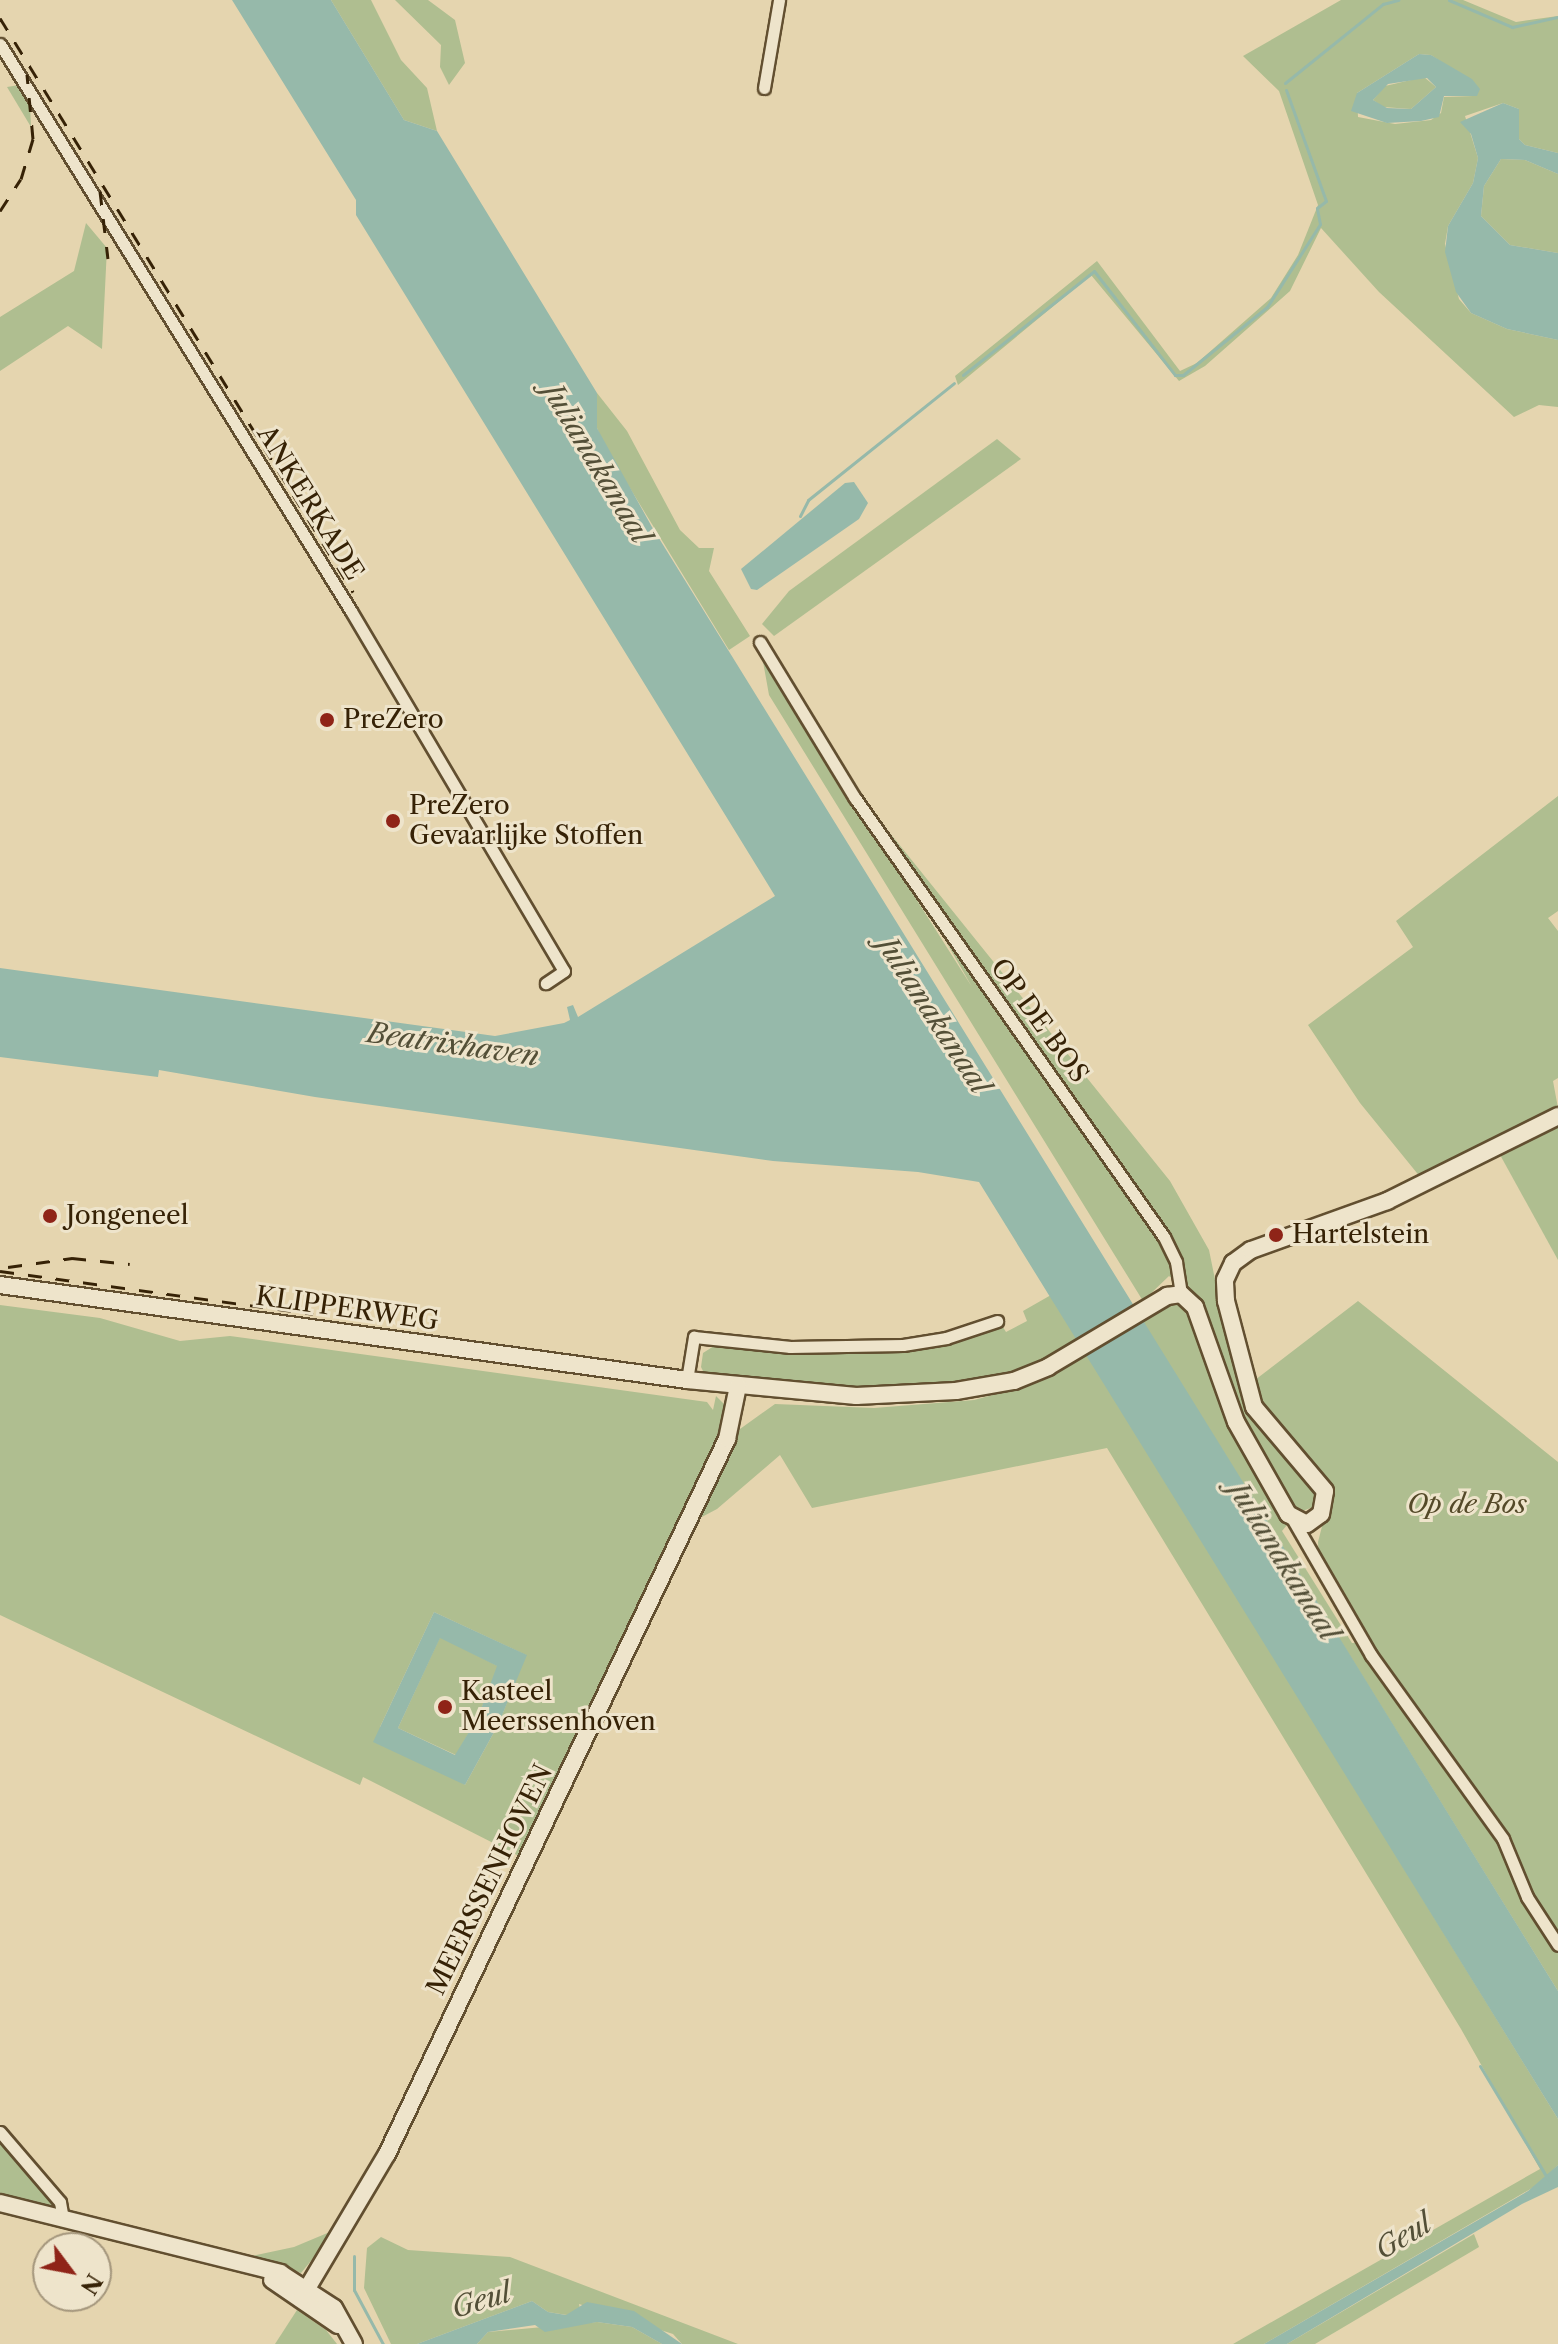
<!DOCTYPE html>
<html>
<head>
<meta charset="utf-8">
<style>
	body { margin:0 }
	#map { position:relative; width:1558px; height:2344px; overflow:hidden; background:#e5d5af; font-family:"Libre Caslon Text",serif }
	div>[style] { position:absolute }
	.green>* { inset:0; background:#afbe90 }
	.water>* { inset:0; background:#96b9aa }
	.stream>* { height:3px; margin:-1.5px; padding:0 1.5px; transform-origin:1.5px; border-radius:1.5px; background:#96b9aa }
	.roads { filter:drop-shadow(2px 0 #624f30) drop-shadow(-2px 0 #624f30) drop-shadow(0 2px #624f30) drop-shadow(0 -2px #624f30) }
	.street>* { height:11px; margin:-5.5px; padding:0 5.5px; transform-origin:5.5px; border-radius:5.5px; background:#eee4cb }
	.secondary>* { height:16px; margin:-8px; padding:0 8px; transform-origin:8px; border-radius:8px; background:#eee4cb }
	.rail>* { height:3px; margin-top:-1.5px; transform-origin:0; background:repeating-linear-gradient(90deg,#362206 0 14px,transparent 0 28px) }
	.dots>* { width:22px; height:22px; translate:-50% -50%; box-sizing:border-box; border:4px solid #eee4cb; border-radius:50% }
	span { translate:-50% -50%; white-space:nowrap; text-align:center; line-height:1.15; -webkit-text-stroke:6px #eee4cb; paint-order:stroke }
	.street-label { font-size:26px; color:#362206 }
	.poi-label { font-size:26px; color:#362206 }
	.left { translate:0 -50%; text-align:left }
	.park-label { font-size:26px; color:#544928; font-style:italic }
	.water-label { font-size:28px; color:#534f37; font-style:italic }
	.north { position:absolute; left:32px; top:2232px; width:80px; height:80px; box-sizing:border-box; background:#eee4cb; border:2px solid #a4967c; border-radius:50%; rotate:122deg; font-size:22px; font-weight:700; line-height:32px; text-align:center; color:#362206 }
	.north::after { content:''; display:block; margin:auto; width:28px; height:36px; background:#8f2418; clip-path:polygon(50% 0,100% 100%,50% 72%,0 100%) }
</style>
</head>
<body>
<div id="map">
	<div class="green">
		<div style="clip-path:polygon(331px 0,371px 0,401px 60px,427px 88px,437px 131px,404px 120px)"></div>
		<div style="clip-path:polygon(395px 0,428px 0,455px 20px,465px 63px,449px 85px,440px 67px,441px 45px)"></div>
		<div style="clip-path:polygon(evenodd,1341px 0,1463px 0,1516px 22px,1558px 16px,1558px 153px,1525px 145px,1519px 139px,1519px 109px,1503px 103px,1465px 116px,1478px 158px,1473px 183px,1448px 226px,1445px 244px,1459px 299px,1471px 313px,1507px 329px,1558px 340px,1558px 407px,1539px 405px,1514px 417px,1379px 292px,1321px 228px,1290px 291px,1205px 366px,1179px 381px,1091px 275px,958px 385px,955px 376px,1097px 261px,1180px 371px,1197px 363px,1271px 298px,1298px 255px,1318px 205px,1279px 91px,1243px 56px,1341px 0,1419px 54px,1431px 55px,1461px 75px,1473px 96px,1444px 97px,1441px 113px,1431px 120px,1395px 124px,1358px 117px,1357px 93px,1419px 54px)"></div>
		<div style="clip-path:polygon(1424px 77px,1436px 87px,1411px 109px,1383px 107px,1373px 100px,1385px 86px)"></div>
		<div style="clip-path:polygon(19px 85px,30px 103px,31px 127px,7px 87px)"></div>
		<div style="clip-path:polygon(1501px 159px,1525px 160px,1558px 174px,1558px 253px,1510px 245px,1481px 216px,1484px 186px)"></div>
		<div style="clip-path:polygon(86px 223px,107px 248px,102px 349px,68px 326px,0 371px,0 317px,74px 271px)"></div>
		<div style="clip-path:polygon(597px 393px,627px 431px,680px 530px,699px 548px,714px 548px,709px 571px,750px 636px,729px 650px,606px 449px,597px 428px)"></div>
		<div style="clip-path:polygon(997px 439px,1021px 459px,774px 636px,762px 624px,789px 591px)"></div>
		<div style="clip-path:polygon(762px 656px,972px 987px,869px 807px,1170px 1181px,1209px 1250px,1229px 1348px,1260px 1431px,1316px 1487px,1316px 1506px,1297px 1513px,1282px 1531px,1352px 1643px,1370px 1642px,1319px 1559px,1318px 1542px,1328px 1503px,1265px 1414px,1251px 1383px,1358px 1301px,1558px 1462px,1558px 1991px,1141px 1319px,1174px 1298px,1193px 1323px,1207px 1365px,1210px 1340px,1199px 1302px,1169px 1276px,1143px 1301px,769px 695px)"></div>
		<div style="clip-path:polygon(1558px 796px,1558px 911px,1548px 918px,1558px 931px,1558px 1078px,1553px 1081px,1558px 1108px,1421px 1178px,1360px 1103px,1308px 1025px,1413px 947px,1396px 921px)"></div>
		<div style="clip-path:polygon(1558px 1122px,1558px 1260px,1499px 1153px)"></div>
		<div style="clip-path:polygon(1051px 1295px,1079px 1341px,1024px 1372px,981px 1382px,868px 1393px,705px 1375px,701px 1367px,703px 1353px,714px 1346px,945px 1343px,1001px 1324px,1006px 1332px,1027px 1321px,1023px 1311px)"></div>
		<div style="clip-path:polygon(evenodd,0 1305px,100px 1318px,180px 1341px,230px 1336px,707px 1402px,713px 1410px,716px 1396px,724px 1404px,727px 1425px,525px 1859px,363px 1777px,360px 1785px,0 1615px,0 1305px,434px 1612px,526px 1655px,498px 1725px,465px 1785px,380px 1727px,434px 1612px)"></div>
		<div style="clip-path:polygon(1087px 1353px,1558px 2119px,1558px 2165px,1539px 2184px,1264px 2344px,1233px 2344px,1540px 2169px,1461px 2029px,1107px 1448px,812px 1508px,780px 1455px,717px 1509px,698px 1519px,740px 1429px,775px 1404px,874px 1408px,974px 1400px,1026px 1386px)"></div>
		<div style="clip-path:polygon(440px 1637px,498px 1666px,478px 1717px,456px 1755px,398px 1728px)"></div>
		<div style="clip-path:polygon(0 2138px,58px 2207px,54px 2211px,0 2197px)"></div>
		<div style="clip-path:polygon(337px 2229px,301px 2273px,252px 2256px,294px 2247px)"></div>
		<div style="clip-path:polygon(1474px 2234px,1479px 2247px,1315px 2344px,1287px 2344px)"></div>
		<div style="clip-path:polygon(381px 2237px,408px 2250px,510px 2257px,738px 2344px,682px 2344px,673px 2334px,579px 2304px,580px 2309px,567px 2315px,548px 2312px,532px 2301px,417px 2344px,391px 2344px,364px 2288px,367px 2248px)"></div>
		<div style="clip-path:polygon(297px 2310px,326px 2330px,337px 2344px,275px 2344px)"></div>
		<div style="clip-path:polygon(597px 2322px,632px 2327px,662px 2344px,477px 2344px,488px 2332px)"></div>
	</div>
	<div class="water">
		<div style="clip-path:polygon(232px 0,331px 0,404px 120px,437px 131px,597px 393px,597px 428px,652px 527px,1558px 1991px,1558px 2119px,979px 1182px,918px 1172px,773px 1161px,315px 1097px,159px 1070px,158px 1077px,0 1057px,0 968px,495px 1036px,564px 1023px,570px 1020px,567px 1007px,573px 1005px,578px 1017px,775px 896px,356px 215px,356px 200px)"></div>
		<div style="clip-path:polygon(evenodd,1419px 54px,1431px 55px,1472px 79px,1480px 89px,1477px 96px,1444px 96px,1439px 117px,1421px 121px,1387px 123px,1351px 111px,1357px 93px,1419px 54px,1427px 78px,1436px 87px,1411px 109px,1387px 108px,1373px 100px,1388px 84px,1427px 78px)"></div>
		<div style="clip-path:polygon(1503px 103px,1519px 109px,1519px 139px,1525px 145px,1558px 153px,1558px 174px,1525px 160px,1501px 159px,1484px 186px,1481px 216px,1510px 245px,1558px 253px,1558px 340px,1507px 329px,1471px 313px,1456px 292px,1445px 252px,1448px 226px,1473px 183px,1478px 158px,1471px 134px,1460px 122px)"></div>
		<div style="clip-path:polygon(854px 482px,868px 503px,859px 519px,757px 590px,751px 589px,741px 569px,845px 483px)"></div>
		<div style="clip-path:polygon(evenodd,434px 1612px,527px 1655px,498px 1725px,465px 1785px,373px 1742px,434px 1612px,440px 1638px,497px 1666px,478px 1717px,455px 1755px,398px 1728px,440px 1638px)"></div>
		<div style="clip-path:polygon(1558px 2165px,1558px 2187px,1522px 2204px,1287px 2344px,1264px 2344px,1528px 2191px)"></div>
		<div style="clip-path:polygon(532px 2301px,548px 2312px,566px 2315px,587px 2302px,634px 2311px,682px 2344px,662px 2344px,632px 2327px,597px 2322px,545px 2332px,535px 2325px,488px 2332px,477px 2344px,417px 2344px)"></div>
	</div>
	<div class="stream">
		<div style="left:1449px;top:0;width:69px;rotate:23.2deg"></div>
		<div style="left:1512px;top:27px;width:47px;rotate:-12.3deg"></div>
		<div style="left:1285px;top:83px;width:126px;rotate:-38.9deg"></div>
		<div style="left:1383px;top:4px;width:16px;rotate:-15deg"></div>
		<div style="left:963px;top:375px;width:167px;rotate:-38.4deg"></div>
		<div style="left:1094px;top:271px;width:132px;rotate:52.1deg"></div>
		<div style="left:1175px;top:375px;width:8px"></div>
		<div style="left:1183px;top:375px;width:108px;rotate:-39deg"></div>
		<div style="left:1267px;top:307px;width:98px;rotate:-57.4deg"></div>
		<div style="left:1320px;top:224px;width:16px;rotate:-101deg"></div>
		<div style="left:1317px;top:208px;width:11px;rotate:-38deg"></div>
		<div style="left:1326px;top:201px;width:118px;rotate:-109.8deg"></div>
		<div style="left:800px;top:516px;width:18px;rotate:-63deg"></div>
		<div style="left:808px;top:500px;width:187px;rotate:-38.7deg"></div>
		<div style="left:1480px;top:2066px;width:132px;rotate:59deg"></div>
		<div style="left:354px;top:2256px;width:34px;rotate:90deg"></div>
		<div style="left:354px;top:2290px;width:61px;rotate:61.8deg"></div>
	</div>
	<div class="roads">
		<div class="street">
			<div style="left:0;top:44px;width:667px;rotate:58.24deg"></div>
			<div style="left:351px;top:611px;width:418px;rotate:59.4deg"></div>
			<div style="left:564px;top:971px;width:22px;rotate:146deg"></div>
			<div style="left:764px;top:88px;width:89px;rotate:-80.3deg"></div>
			<div style="left:760px;top:642px;width:183px;rotate:58.7deg"></div>
			<div style="left:855px;top:798px;width:537px;rotate:54.86deg"></div>
			<div style="left:1164px;top:1237px;width:28px;rotate:64deg"></div>
			<div style="left:1176px;top:1262px;width:32px;rotate:81deg"></div>
			<div style="left:687px;top:1380px;width:44px;rotate:-80.8deg"></div>
			<div style="left:694px;top:1337px;width:97px;rotate:5.9deg"></div>
			<div style="left:790px;top:1347px;width:113px;rotate:-1deg"></div>
			<div style="left:903px;top:1345px;width:44px;rotate:-9.2deg"></div>
			<div style="left:946px;top:1338px;width:54px;rotate:-18.4deg"></div>
			<div style="left:1293px;top:1520px;width:156px;rotate:60deg"></div>
			<div style="left:1371px;top:1655px;width:226px;rotate:54.3deg"></div>
			<div style="left:1503px;top:1839px;width:63px;rotate:67.5deg"></div>
			<div style="left:1527px;top:1897px;width:57px;rotate:57.1deg"></div>
			<div style="left:0;top:2132px;width:92px;rotate:49.4deg"></div>
			<div style="left:60px;top:2202px;width:17px;rotate:80deg"></div>
		</div>
		<div class="secondary">
			<div style="left:0;top:1285px;width:694px;rotate:7.87deg"></div>
			<div style="left:687px;top:1380px;width:170px;rotate:5.4deg"></div>
			<div style="left:856px;top:1396px;width:100px;rotate:-2.9deg"></div>
			<div style="left:956px;top:1391px;width:59px;rotate:-9.8deg"></div>
			<div style="left:1014px;top:1381px;width:37px;rotate:-22deg"></div>
			<div style="left:1048px;top:1367px;width:139px;rotate:-30.8deg"></div>
			<div style="left:1167px;top:1296px;width:14px;rotate:-8deg"></div>
			<div style="left:1181px;top:1294px;width:19px;rotate:43deg"></div>
			<div style="left:1195px;top:1307px;width:122px;rotate:70.4deg"></div>
			<div style="left:1236px;top:1422px;width:106px;rotate:60.5deg"></div>
			<div style="left:1288px;top:1514px;width:21px;rotate:28deg"></div>
			<div style="left:1307px;top:1524px;width:17px;rotate:-36deg"></div>
			<div style="left:1321px;top:1514px;width:23px;rotate:-80deg"></div>
			<div style="left:1325px;top:1491px;width:110px;rotate:-130.2deg"></div>
			<div style="left:1254px;top:1407px;width:110px;rotate:-104.8deg"></div>
			<div style="left:1226px;top:1301px;width:21px;rotate:-93deg"></div>
			<div style="left:1225px;top:1280px;width:19px;rotate:-65deg"></div>
			<div style="left:1233px;top:1263px;width:22px;rotate:-36deg"></div>
			<div style="left:1251px;top:1250px;width:145px;rotate:-19.8deg"></div>
			<div style="left:1387px;top:1201px;width:191px;rotate:-26.4deg"></div>
			<div style="left:0;top:2203px;width:289px;rotate:14deg"></div>
			<div style="left:280px;top:2273px;width:64px;rotate:32.9deg"></div>
			<div style="left:334px;top:2308px;width:41px;rotate:60.9deg"></div>
			<div style="left:272px;top:2280px;width:80px;rotate:34.3deg"></div>
			<div style="left:302px;top:2297px;width:166px;rotate:-59.3deg"></div>
			<div style="left:387px;top:2154px;width:792px;rotate:-64.57deg"></div>
			<div style="left:727px;top:1439px;width:54px;rotate:-78.3deg"></div>
		</div>
	</div>
	<div class="rail">
		<div style="left:0;top:18px;width:674px;rotate:58.41deg"></div>
		<div style="left:100px;top:191px;width:68px;rotate:83.3deg"></div>
		<div style="left:0;top:211px;width:38px;rotate:-57deg"></div>
		<div style="left:21px;top:179px;width:42px;rotate:-73.3deg"></div>
		<div style="left:33px;top:139px;width:65px;rotate:-95.3deg"></div>
		<div style="left:8px;top:1267px;width:65px;rotate:-8deg"></div>
		<div style="left:72px;top:1258px;width:58px;rotate:5.9deg"></div>
		<div style="left:0;top:1271px;width:316px;rotate:7.8deg"></div>
	</div>
	<div class="dots">
		<div style="left:327px;top:720px;background:#8f2418"></div>
		<div style="left:393px;top:821px;background:#8f2418"></div>
		<div style="left:50px;top:1216px;background:#8f2418"></div>
		<div style="left:1276px;top:1235px;background:#8f2418"></div>
		<div style="left:445px;top:1707px;background:#8f2418"></div>
	</div>
	<div class="street-label">
		<span style="left:310px;top:503px;rotate:58deg">ANKERKADE</span>
		<span style="left:1039px;top:1021px;rotate:54deg">OP DE BOS</span>
		<span style="left:347px;top:1309px;rotate:8deg">KLIPPERWEG</span>
		<span style="left:490px;top:1880px;rotate:-64deg">MEERSSENHOVEN</span>
	</div>
	<div class="poi-label">
		<span class="left" style="left:343px;top:720px">PreZero</span>
		<span class="left" style="left:409px;top:821px">PreZero<br>Gevaarlijke Stoffen</span>
		<span class="left" style="left:66px;top:1216px">Jongeneel</span>
		<span class="left" style="left:1292px;top:1235px">Hartelstein</span>
		<span class="left" style="left:461px;top:1707px">Kasteel<br>Meerssenhoven</span>
	</div>
	<div class="park-label">
		<span style="left:1467px;top:1505px">Op de Bos</span>
	</div>
	<div class="water-label">
		<span style="left:597px;top:463px;rotate:59deg">Julianakanaal</span>
		<span style="left:934px;top:1015px;rotate:57deg">Julianakanaal</span>
		<span style="left:453px;top:1044px;rotate:8deg">Beatrixhaven</span>
		<span style="left:1284px;top:1561px;rotate:58deg">Julianakanaal</span>
		<span style="left:1403px;top:2236px;rotate:-31deg">Geul</span>
		<span style="left:481px;top:2300px;rotate:-17deg">Geul</span>
	</div>
	<div class="north">N</div>
</div>
</body>
</html>
